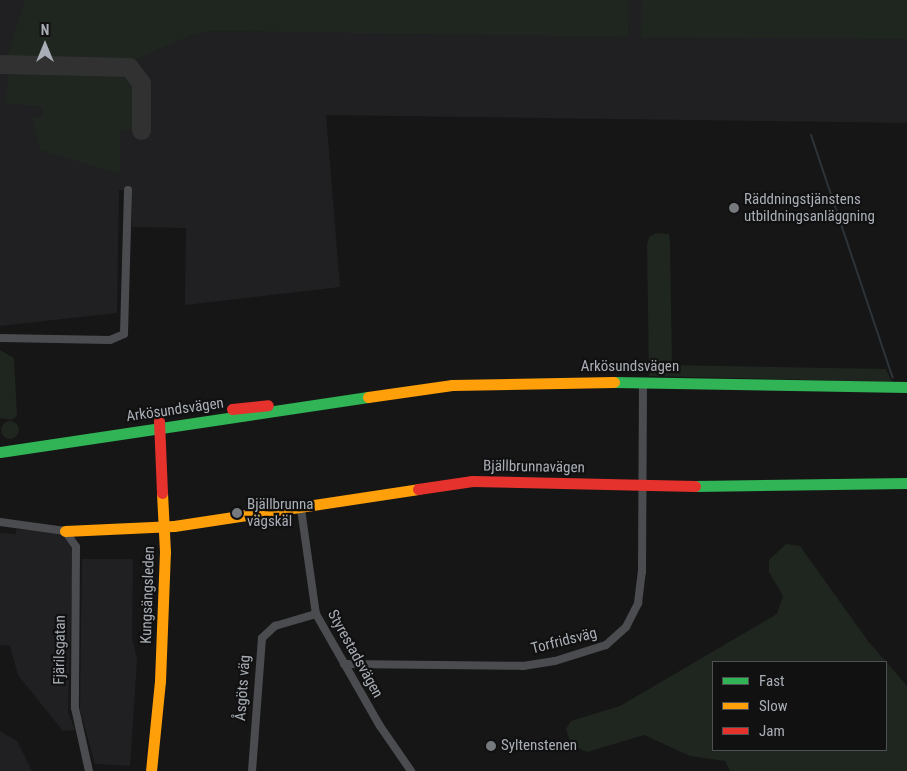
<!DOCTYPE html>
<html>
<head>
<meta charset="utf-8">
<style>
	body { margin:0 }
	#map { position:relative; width:907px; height:771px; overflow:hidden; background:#161617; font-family:"Roboto Condensed",sans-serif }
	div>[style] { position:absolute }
	.built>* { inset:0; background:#202022 }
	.green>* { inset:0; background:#1f251f }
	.round { border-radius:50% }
	.stream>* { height:2px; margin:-1px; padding:0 1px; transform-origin:1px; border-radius:1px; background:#2d3439 }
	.taxiway>* { height:19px; margin:-9.5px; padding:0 9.5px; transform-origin:9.5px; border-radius:9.5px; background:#313132 }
	.street>* { height:8px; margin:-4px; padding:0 4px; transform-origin:4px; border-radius:4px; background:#4b4c4f }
	.fast>* { height:11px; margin:-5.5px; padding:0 5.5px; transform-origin:5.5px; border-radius:5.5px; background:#30b455 }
	.slow>* { height:11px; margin:-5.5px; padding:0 5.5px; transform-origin:5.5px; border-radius:5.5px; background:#ff9f0a }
	.jam>* { height:11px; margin:-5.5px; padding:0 5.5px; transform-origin:5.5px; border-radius:5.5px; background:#e5322d }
	.dots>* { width:14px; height:14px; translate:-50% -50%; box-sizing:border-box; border:2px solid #111112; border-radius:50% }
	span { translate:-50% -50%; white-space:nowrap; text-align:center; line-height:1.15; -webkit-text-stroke:4.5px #111112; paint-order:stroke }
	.poi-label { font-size:15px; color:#a9aeb6 }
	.left { translate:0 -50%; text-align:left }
	.street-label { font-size:15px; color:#a9aeb6 }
	.legend { position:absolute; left:712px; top:661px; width:175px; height:90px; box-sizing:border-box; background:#111112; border:1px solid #4e5054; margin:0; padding:6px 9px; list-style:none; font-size:15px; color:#a9aeb6 }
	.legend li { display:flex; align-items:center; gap:10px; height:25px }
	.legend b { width:25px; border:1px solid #4e5054 }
	.north { position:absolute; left:20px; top:20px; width:50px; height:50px; -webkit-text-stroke:4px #111112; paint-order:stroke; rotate:0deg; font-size:14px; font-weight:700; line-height:20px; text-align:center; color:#a9aeb6 }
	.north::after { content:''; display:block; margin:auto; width:18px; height:22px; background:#a9aeb6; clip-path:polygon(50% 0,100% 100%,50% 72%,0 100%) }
</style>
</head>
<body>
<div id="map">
	<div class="built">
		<div style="clip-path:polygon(0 0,907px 0,907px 123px,326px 115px,340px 287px,185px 305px,186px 228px,132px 227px,132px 190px,119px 190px,117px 313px,0 326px)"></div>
		<div style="clip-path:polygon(16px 529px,58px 532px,66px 537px,73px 550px,68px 712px,75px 730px,63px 731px,18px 675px,10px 646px,0 645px,0 533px,16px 534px)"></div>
		<div style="clip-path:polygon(82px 559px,133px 559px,132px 637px,137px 660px,130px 766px,95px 764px,80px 710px)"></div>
		<div style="clip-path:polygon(0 731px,17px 741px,32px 771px,0 771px)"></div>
	</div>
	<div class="green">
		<div style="clip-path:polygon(25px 0,629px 0,628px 37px,212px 31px,191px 35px,123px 65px,122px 60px,7px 57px)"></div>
		<div style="clip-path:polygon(642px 0,907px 0,907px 39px,641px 37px)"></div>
		<div style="clip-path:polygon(8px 74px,117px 75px,128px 80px,136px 96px,136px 130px,121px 130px,120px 174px,40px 150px,32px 117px,43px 117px,43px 109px,41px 106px,6px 104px)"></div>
		<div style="clip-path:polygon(656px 233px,669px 234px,670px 241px,672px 365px,886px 369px,892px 382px,649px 376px,647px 245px,649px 237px)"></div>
		<div style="clip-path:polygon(0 350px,14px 358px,17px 416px,12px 420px,0 418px)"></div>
		<div class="round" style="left:1px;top:421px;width:18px;height:18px"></div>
		<div style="clip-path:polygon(evenodd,786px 544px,800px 546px,868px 641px,907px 686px,907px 771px,730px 771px,725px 761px,690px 756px,644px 735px,587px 752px,571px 745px,566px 729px,571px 721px,620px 706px,777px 614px,783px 596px,769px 572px,769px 560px,786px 544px,713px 662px,886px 662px,886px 750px,713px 750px,713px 662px)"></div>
	</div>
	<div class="stream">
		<div style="left:811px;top:135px;width:256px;rotate:71.4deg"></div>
	</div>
	<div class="taxiway">
		<div style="left:0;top:64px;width:129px;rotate:1.3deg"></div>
		<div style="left:129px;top:67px;width:20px;rotate:53deg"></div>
		<div style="left:141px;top:83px;width:47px;rotate:90deg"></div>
	</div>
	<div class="street">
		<div style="left:0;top:338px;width:110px;rotate:1deg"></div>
		<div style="left:110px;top:340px;width:15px;rotate:-23deg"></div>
		<div style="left:124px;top:334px;width:144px;rotate:-88.4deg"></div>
		<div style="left:301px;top:509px;width:106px;rotate:81.9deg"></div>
		<div style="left:316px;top:614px;width:129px;rotate:60.3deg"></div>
		<div style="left:380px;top:726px;width:55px;rotate:55.4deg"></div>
		<div style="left:0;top:522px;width:66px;rotate:7.9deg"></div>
		<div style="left:65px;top:531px;width:19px;rotate:55deg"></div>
		<div style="left:76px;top:547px;width:161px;rotate:90.4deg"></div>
		<div style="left:75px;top:708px;width:65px;rotate:77.5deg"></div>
		<div style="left:344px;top:664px;width:179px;rotate:0.6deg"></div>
		<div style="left:523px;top:666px;width:32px;rotate:-9deg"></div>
		<div style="left:555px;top:661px;width:53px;rotate:-17.4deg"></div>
		<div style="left:606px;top:645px;width:27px;rotate:-42deg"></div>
		<div style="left:626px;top:627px;width:27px;rotate:-63deg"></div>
		<div style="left:638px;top:603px;width:31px;rotate:-83deg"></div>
		<div style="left:642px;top:572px;width:190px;rotate:-89.7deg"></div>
		<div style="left:252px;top:771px;width:133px;rotate:-85.7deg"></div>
		<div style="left:262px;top:638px;width:18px;rotate:-43deg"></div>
		<div style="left:275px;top:626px;width:43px;rotate:-16.3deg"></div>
	</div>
	<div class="fast">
		<div style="left:614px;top:382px;width:293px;rotate:1deg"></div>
		<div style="left:0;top:452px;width:372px;rotate:-8.5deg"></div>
		<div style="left:695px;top:486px;width:212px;rotate:-0.8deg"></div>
	</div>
	<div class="slow">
		<div style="left:368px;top:397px;width:85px;rotate:-8.1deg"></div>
		<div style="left:452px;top:385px;width:162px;rotate:-1.1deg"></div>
		<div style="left:65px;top:531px;width:109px;rotate:-2.6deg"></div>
		<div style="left:174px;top:526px;width:247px;rotate:-8.6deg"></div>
		<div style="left:151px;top:771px;width:90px;rotate:-84.3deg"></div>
		<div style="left:160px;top:681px;width:129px;rotate:-87.8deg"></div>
		<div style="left:165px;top:552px;width:59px;rotate:-92.9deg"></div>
	</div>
	<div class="jam">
		<div style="left:232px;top:409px;width:36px;rotate:-6deg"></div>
		<div style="left:159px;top:421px;width:72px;rotate:87.6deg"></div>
		<div style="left:418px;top:489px;width:55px;rotate:-8.4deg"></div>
		<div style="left:472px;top:481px;width:223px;rotate:1.3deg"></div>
	</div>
	<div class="dots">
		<div style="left:734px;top:208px;background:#76797e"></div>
		<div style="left:237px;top:513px;background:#76797e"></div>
		<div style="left:491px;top:746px;background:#76797e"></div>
	</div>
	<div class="poi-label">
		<span class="left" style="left:744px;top:208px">Räddningstjänstens<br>utbildningsanläggning</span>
		<span class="left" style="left:247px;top:513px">Bjällbrunna<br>vägskäl</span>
		<span class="left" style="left:501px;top:746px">Syltenstenen</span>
	</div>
	<div class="street-label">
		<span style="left:630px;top:367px">Arkösundsvägen</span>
		<span style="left:175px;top:410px;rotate:-8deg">Arkösundsvägen</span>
		<span style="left:534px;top:467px;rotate:1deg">Bjällbrunnavägen</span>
		<span style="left:148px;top:595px;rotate:-88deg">Kungsängsleden</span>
		<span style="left:564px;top:641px;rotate:-14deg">Torfridsväg</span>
		<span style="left:60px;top:650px;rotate:-89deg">Fjärilsgatan</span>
		<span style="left:355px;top:654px;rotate:61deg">Styrestadsvägen</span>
		<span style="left:243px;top:688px;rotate:-86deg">Åsgöts väg</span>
	</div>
	<ul class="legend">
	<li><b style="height:6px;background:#30b455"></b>Fast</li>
	<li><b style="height:6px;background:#ff9f0a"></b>Slow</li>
	<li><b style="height:6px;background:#e5322d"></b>Jam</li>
	</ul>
	<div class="north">N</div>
</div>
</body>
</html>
